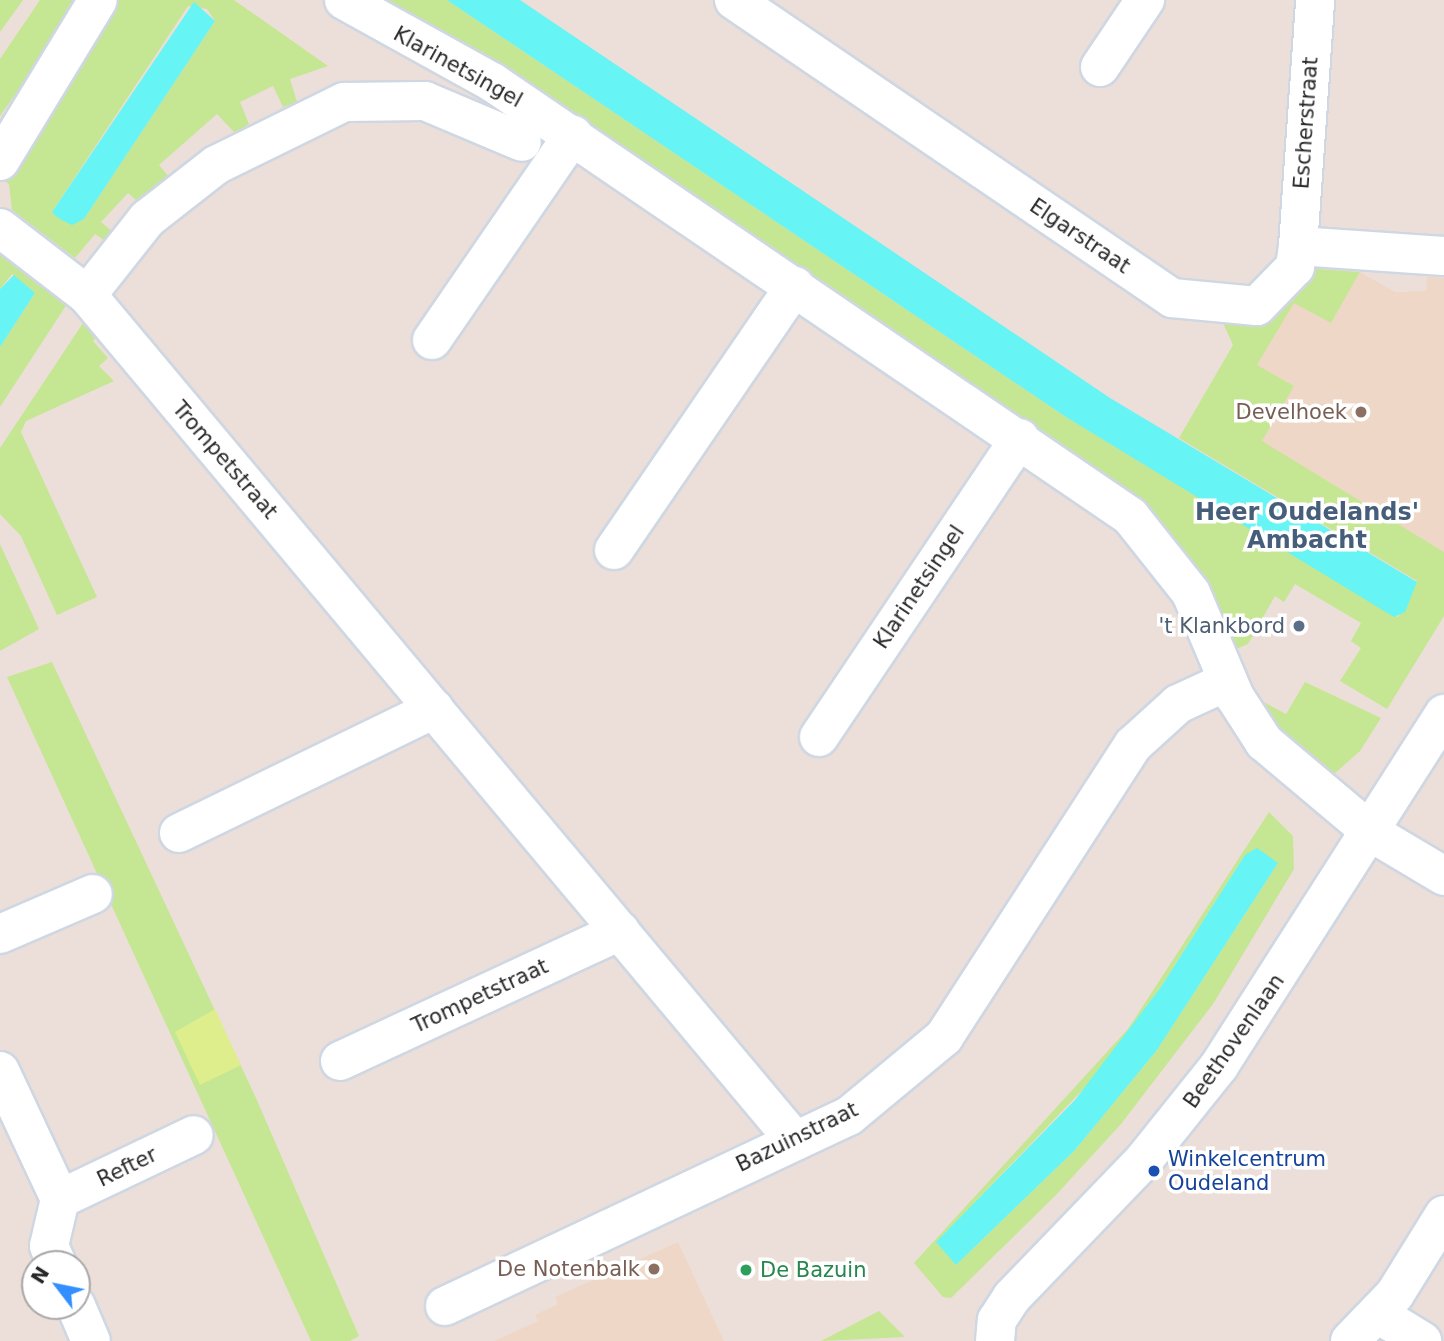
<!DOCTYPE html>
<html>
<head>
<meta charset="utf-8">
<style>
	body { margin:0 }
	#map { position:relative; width:1444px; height:1341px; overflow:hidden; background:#ecdfd9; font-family:"DejaVu Sans",sans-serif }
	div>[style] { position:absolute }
	.education>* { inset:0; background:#efd7c7 }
	.green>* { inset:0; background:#c5e692 }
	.pitch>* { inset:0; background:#deee8d }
	.water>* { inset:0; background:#66f4f4 }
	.roads { filter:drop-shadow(2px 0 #ced7e2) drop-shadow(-2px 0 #ced7e2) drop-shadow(0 2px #ced7e2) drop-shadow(0 -2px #ced7e2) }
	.minor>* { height:38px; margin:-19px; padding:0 19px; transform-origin:19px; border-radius:19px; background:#fff }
	.dots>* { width:19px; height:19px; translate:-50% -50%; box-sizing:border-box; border:4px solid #fff; border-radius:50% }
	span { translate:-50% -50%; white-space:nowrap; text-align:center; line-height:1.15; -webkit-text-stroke:7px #fff; paint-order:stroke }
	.street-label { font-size:21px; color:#282828 }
	.education-label { font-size:21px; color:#785e54 }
	.right { translate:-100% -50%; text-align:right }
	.service-label { font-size:21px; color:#4e5e75 }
	.transit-label { font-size:21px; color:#164399 }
	.left { translate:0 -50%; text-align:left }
	.leisure-label { font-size:21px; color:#27864d }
	.quarter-label { font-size:24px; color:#475e7b; font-weight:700 }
	.north { position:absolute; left:21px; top:1250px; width:70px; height:70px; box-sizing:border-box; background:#fff; border:2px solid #a9a9a9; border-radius:50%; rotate:302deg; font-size:19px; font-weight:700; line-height:28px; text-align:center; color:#282828 }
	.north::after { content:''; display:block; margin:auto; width:24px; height:32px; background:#338fff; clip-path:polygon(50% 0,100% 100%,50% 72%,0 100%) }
</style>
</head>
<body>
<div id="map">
	<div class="education">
		<div style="clip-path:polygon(1360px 272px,1395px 292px,1426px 291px,1427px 277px,1444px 278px,1444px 552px,1261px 441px,1257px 365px,1294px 302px,1331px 323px)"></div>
		<div style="clip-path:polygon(678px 1242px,724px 1341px,494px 1341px,538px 1321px,535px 1315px,558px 1304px,555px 1297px)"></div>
	</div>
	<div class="green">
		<div style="clip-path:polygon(0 0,23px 0,0 32px)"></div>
		<div style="clip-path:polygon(40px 0,82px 0,0 116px,0 59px)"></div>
		<div style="clip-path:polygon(evenodd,115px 0,234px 0,328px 66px,290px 79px,297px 102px,283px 107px,273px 86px,240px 102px,249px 124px,235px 133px,217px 114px,159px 165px,174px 183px,145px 208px,128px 193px,101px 222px,120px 238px,114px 247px,95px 234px,75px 258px,12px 210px,9px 184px,0 177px,115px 0,188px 6px,207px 9px,215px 21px,84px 219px,52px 212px,188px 6px)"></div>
		<div style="clip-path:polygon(368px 0,447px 0,1066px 417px,1398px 617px,1417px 581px,1179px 438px,1233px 345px,1220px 316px,1264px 320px,1317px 269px,1360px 272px,1331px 323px,1294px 303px,1257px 365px,1294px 386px,1262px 441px,1444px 552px,1444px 616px,1387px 709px,1340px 681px,1361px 648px,1351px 641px,1361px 623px,1295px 584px,1284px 602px,1275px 596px,1248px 644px,1232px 651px,1205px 589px)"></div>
		<div style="clip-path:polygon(0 241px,69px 301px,0 407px,0 347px,35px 293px,12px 274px,0 289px)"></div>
		<div style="clip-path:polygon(83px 323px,98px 335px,93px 341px,108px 358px,99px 366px,114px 381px,26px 421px,21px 432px,97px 597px,57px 615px,21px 536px,0 514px,0 448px)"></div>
		<div style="clip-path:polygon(0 544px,39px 629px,0 651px)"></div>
		<div style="clip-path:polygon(52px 662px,256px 1098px,359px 1336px,350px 1341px,311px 1341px,7px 677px)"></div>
		<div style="clip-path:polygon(1305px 682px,1381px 718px,1360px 751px,1334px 774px,1327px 767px,1319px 774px,1293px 750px,1258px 699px,1286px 714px)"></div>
		<div style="clip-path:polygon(evenodd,1269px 812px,1293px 836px,1294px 869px,1213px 1004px,1121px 1124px,1055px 1196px,951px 1298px,943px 1297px,914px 1263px,1128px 1029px,1269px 812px,1245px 855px,1278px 863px,1157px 1050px,1075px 1150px,956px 1265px,937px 1242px,1090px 1082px,1161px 987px,1245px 855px)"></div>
		<div style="clip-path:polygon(879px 1311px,905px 1337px,821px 1341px)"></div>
	</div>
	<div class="pitch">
		<div style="clip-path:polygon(215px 1009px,241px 1065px,200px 1085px,175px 1032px)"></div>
	</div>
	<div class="water">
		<div style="clip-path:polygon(447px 0,520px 0,1110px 398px,1417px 582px,1405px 612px,1394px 617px,1066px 417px)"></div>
		<div style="clip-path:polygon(194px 2px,215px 21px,84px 219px,72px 225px,58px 218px,52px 212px)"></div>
		<div style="clip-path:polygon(14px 275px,35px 293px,0 347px,0 289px)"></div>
		<div style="clip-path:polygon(1257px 848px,1278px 863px,1157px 1050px,1075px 1150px,956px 1265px,936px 1242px,1075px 1100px,1161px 987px,1245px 855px)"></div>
	</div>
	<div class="roads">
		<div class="minor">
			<div style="left:344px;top:0;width:169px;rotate:29deg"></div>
			<div style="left:492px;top:82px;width:772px;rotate:34.23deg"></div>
			<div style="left:1130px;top:516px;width:98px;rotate:51.6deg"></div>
			<div style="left:1191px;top:593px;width:113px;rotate:67.1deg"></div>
			<div style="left:1235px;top:697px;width:54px;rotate:57.2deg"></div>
			<div style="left:1264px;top:742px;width:141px;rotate:40.1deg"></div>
			<div style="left:1372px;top:833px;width:84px;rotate:30.8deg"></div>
			<div style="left:734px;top:0;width:530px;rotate:34.23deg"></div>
			<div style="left:1172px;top:298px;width:85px;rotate:5.4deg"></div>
			<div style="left:1257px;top:306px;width:54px;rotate:-45.7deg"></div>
			<div style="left:1295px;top:267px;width:21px;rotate:-82deg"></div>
			<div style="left:1298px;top:246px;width:146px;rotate:3.9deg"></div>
			<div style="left:1100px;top:67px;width:81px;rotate:-56.1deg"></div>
			<div style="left:0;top:161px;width:188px;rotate:-58.7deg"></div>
			<div style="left:0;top:228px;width:110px;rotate:37.6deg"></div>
			<div style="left:87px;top:295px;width:1103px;rotate:50.07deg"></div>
			<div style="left:1298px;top:246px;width:247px;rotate:-86deg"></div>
			<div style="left:87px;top:295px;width:97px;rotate:-51.7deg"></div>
			<div style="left:147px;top:219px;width:88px;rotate:-38deg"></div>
			<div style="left:216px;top:165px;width:143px;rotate:-26.2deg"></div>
			<div style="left:344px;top:102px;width:81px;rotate:-0.7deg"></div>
			<div style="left:425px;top:101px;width:105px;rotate:22.9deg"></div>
			<div style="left:432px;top:340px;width:249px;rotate:-55.5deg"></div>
			<div style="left:614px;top:550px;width:320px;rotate:-55.6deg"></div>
			<div style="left:819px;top:737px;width:360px;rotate:-56.1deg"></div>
			<div style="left:179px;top:833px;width:284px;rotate:-25.9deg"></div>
			<div style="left:0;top:934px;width:101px;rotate:-23.3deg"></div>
			<div style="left:340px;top:1061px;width:309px;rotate:-24.9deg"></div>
			<div style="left:0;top:1071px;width:141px;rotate:64.9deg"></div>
			<div style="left:60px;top:1199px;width:48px;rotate:103.2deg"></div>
			<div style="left:49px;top:1246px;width:20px;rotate:66deg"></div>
			<div style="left:60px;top:1199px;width:148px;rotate:-25.5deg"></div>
			<div style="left:76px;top:1306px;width:38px;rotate:67deg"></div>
			<div style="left:445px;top:1306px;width:446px;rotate:-25.2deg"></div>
			<div style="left:849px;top:1116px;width:124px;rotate:-39.7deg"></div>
			<div style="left:944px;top:1037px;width:348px;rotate:-57.1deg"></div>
			<div style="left:1133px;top:745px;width:61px;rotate:-42.3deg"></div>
			<div style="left:1178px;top:704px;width:55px;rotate:-24.7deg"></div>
			<div style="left:1378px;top:1314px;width:52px;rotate:31.5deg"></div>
			<div style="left:995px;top:1341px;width:21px;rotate:-85deg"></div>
			<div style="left:997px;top:1320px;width:27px;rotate:-57deg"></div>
			<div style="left:1012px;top:1297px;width:189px;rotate:-46.1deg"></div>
			<div style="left:1143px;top:1161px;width:122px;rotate:-51.3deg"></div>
			<div style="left:1219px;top:1066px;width:418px;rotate:-57.4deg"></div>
			<div style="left:1350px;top:1341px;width:65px;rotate:-46.2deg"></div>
			<div style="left:1395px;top:1294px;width:93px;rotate:-58.2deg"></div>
		</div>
	</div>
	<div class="dots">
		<div style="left:1361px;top:412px;background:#8d6e63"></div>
		<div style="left:1299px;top:626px;background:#5c6f8a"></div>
		<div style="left:1154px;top:1171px;background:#1a4fb4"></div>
		<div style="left:654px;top:1269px;background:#8d6e63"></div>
		<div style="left:746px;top:1270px;background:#2e9e5b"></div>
	</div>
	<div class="street-label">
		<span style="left:458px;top:67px;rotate:29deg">Klarinetsingel</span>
		<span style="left:1306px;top:123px;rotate:-86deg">Escherstraat</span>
		<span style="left:1080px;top:236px;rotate:34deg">Elgarstraat</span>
		<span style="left:225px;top:460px;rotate:49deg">Trompetstraat</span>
		<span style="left:919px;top:587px;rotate:-56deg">Klarinetsingel</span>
		<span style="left:480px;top:996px;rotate:-25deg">Trompetstraat</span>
		<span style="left:1234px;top:1041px;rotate:-55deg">Beethovenlaan</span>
		<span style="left:797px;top:1137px;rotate:-26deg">Bazuinstraat</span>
		<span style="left:127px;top:1167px;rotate:-26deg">Refter</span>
	</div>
	<div class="education-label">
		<span class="right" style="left:1347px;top:412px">Develhoek</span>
		<span class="right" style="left:640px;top:1269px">De Notenbalk</span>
	</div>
	<div class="service-label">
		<span class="right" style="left:1285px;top:626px">'t Klankbord</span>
	</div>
	<div class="transit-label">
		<span class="left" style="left:1168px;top:1171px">Winkelcentrum<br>Oudeland</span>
	</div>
	<div class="leisure-label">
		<span class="left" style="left:760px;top:1270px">De Bazuin</span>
	</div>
	<div class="quarter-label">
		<span style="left:1307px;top:527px">Heer Oudelands'<br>Ambacht</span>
	</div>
	<div class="north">N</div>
</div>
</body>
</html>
